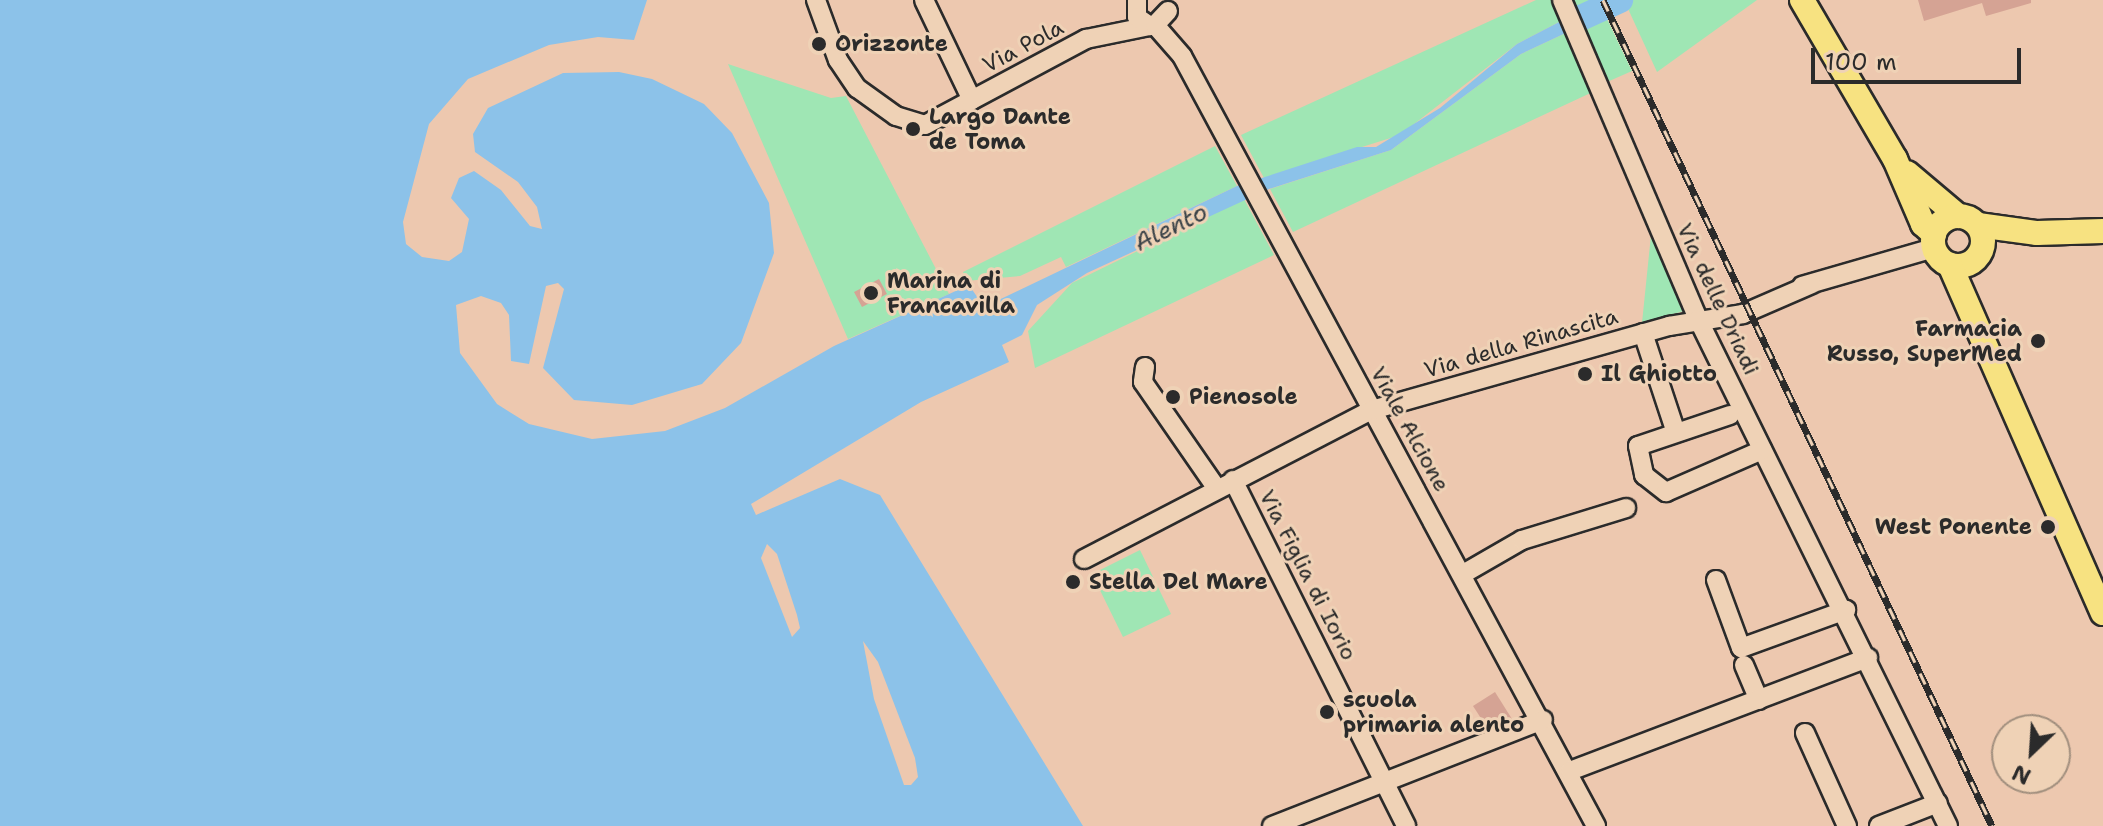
<!DOCTYPE html>
<html>
<head>
<meta charset="utf-8">
<style>
	body { margin:0 }
	#map { position:relative; width:2103px; height:826px; overflow:hidden; background:#edc8af; font-family:"Shantell Sans",sans-serif }
	div>[style] { position:absolute }
	.green>* { inset:0; background:#9fe6b4 }
	.water>* { inset:0; background:#8cc2e9 }
	.pier>* { inset:0; background:#edc8af }
	.river>* { height:26px; margin:-13px; padding:0 13px; transform-origin:13px; border-radius:13px; background:#8cc2e9 }
	.building>* { inset:0; background:#d5a394 }
	.roads { filter:drop-shadow(2px 0 #2b2b2b) drop-shadow(-2px 0 #2b2b2b) drop-shadow(0 2px #2b2b2b) drop-shadow(0 -2px #2b2b2b) }
	.minor>* { height:18px; margin:-9px; padding:0 9px; transform-origin:9px; border-radius:9px; background:#efd2b6 }
	.major>* { height:24px; margin:-12px; padding:0 12px; transform-origin:12px; border-radius:12px; background:#f7e281 }
	.major>.ring { margin:-12px; padding:0; box-sizing:content-box; background:none; border:24px solid #f7e281; border-radius:50% }
	.rail>* { height:7px; margin-top:-3.5px; transform-origin:0; background:repeating-linear-gradient(90deg,#efd2b6 0 12px,#2b2b2b 0 24px); box-sizing:border-box; border-block:2px solid #2b2b2b }
	.dots>* { width:22px; height:22px; translate:-50% -50%; box-sizing:border-box; border:4px solid #efd2b6; border-radius:50% }
	span { translate:-50% -50%; white-space:nowrap; text-align:center; line-height:1.15; -webkit-text-stroke:6px #efd2b6; paint-order:stroke }
	.poi-label { font-size:22px; color:#2b2b2b; font-weight:700 }
	.left { translate:0 -50%; text-align:left }
	.right { translate:-100% -50%; text-align:right }
	.street-label { font-size:22px; color:#2b2b2b }
	.water-label { font-size:24px; color:#3a4248; font-style:italic }
	.north { position:absolute; left:1991px; top:714px; width:80px; height:80px; box-sizing:border-box; background:#efd2b6; border:2px solid #a18f7e; border-radius:50%; rotate:205deg; font-size:22px; font-weight:700; line-height:32px; text-align:center; color:#2b2b2b }
	.north::after { content:''; display:block; margin:auto; width:28px; height:36px; background:#2b2b2b; clip-path:polygon(50% 0,100% 100%,50% 72%,0 100%) }
	.scale { position:absolute; left:1811px; top:48px; width:210px; height:36px; box-sizing:border-box; border:4px solid #2b2b2b; border-top:0; padding-left:10px; font-size:24px; line-height:28px; white-space:nowrap; color:#2b2b2b; -webkit-text-stroke:6px #efd2b6; paint-order:stroke }
</style>
</head>
<body>
<div id="map">
	<div class="green">
		<div style="clip-path:polygon(1536px 0,1557px 0,1565px 19px,1517px 44px,1400px 135px,1264px 178px,1241px 135px)"></div>
		<div style="clip-path:polygon(1571px 0,1598px 0,1632px 71px,1607px 82px)"></div>
		<div style="clip-path:polygon(1624px 0,1757px 0,1657px 72px)"></div>
		<div style="clip-path:polygon(1570px 31px,1597px 90px,1293px 232px,1270px 189px,1391px 150px,1521px 54px)"></div>
		<div style="clip-path:polygon(728px 64px,831px 98px,846px 96px,949px 294px,848px 339px)"></div>
		<div style="clip-path:polygon(1215px 146px,1237px 186px,1066px 267px,1061px 257px,1020px 276px,966px 281px,963px 272px)"></div>
		<div style="clip-path:polygon(1244px 199px,1274px 255px,1035px 368px,1028px 331px,1072px 283px)"></div>
		<div style="clip-path:polygon(1651px 235px,1684px 311px,1642px 323px)"></div>
		<div style="clip-path:polygon(1140px 550px,1171px 614px,1123px 637px,1092px 574px)"></div>
	</div>
	<div class="water">
		<div style="clip-path:polygon(0 0,647px 0,634px 40px,598px 37px,549px 45px,468px 79px,429px 124px,403px 222px,406px 244px,422px 257px,449px 261px,462px 252px,469px 219px,451px 198px,459px 178px,474px 171px,501px 190px,530px 226px,542px 229px,537px 207px,518px 182px,475px 152px,473px 134px,488px 108px,563px 73px,619px 72px,652px 79px,704px 104px,732px 133px,769px 203px,774px 253px,741px 343px,702px 384px,632px 405px,574px 400px,543px 368px,564px 289px,558px 283px,546px 286px,529px 364px,511px 361px,509px 315px,501px 303px,481px 296px,456px 305px,460px 353px,497px 404px,529px 424px,592px 439px,665px 431px,725px 408px,834px 346px,969px 285px,984px 307px,1237px 186px,1357px 147px,1376px 147px,1440px 108px,1517px 44px,1565px 19px,1570px 31px,1521px 54px,1391px 150px,1269px 189px,1087px 273px,1037px 305px,1022px 335px,1002px 345px,1009px 362px,921px 402px,751px 504px,756px 515px,840px 479px,880px 495px,1083px 826px,0 826px)"></div>
	</div>
	<div class="pier">
		<div style="clip-path:polygon(767px 544px,777px 554px,797px 615px,800px 628px,792px 637px,761px 558px)"></div>
		<div style="clip-path:polygon(863px 641px,878px 662px,915px 758px,918px 777px,911px 785px,904px 785px,874px 699px)"></div>
	</div>
	<div class="river">
		<div style="left:1572px;top:22px;width:53px;rotate:-24.6deg"></div>
	</div>
	<div class="building">
		<div style="clip-path:polygon(1918px 0,2031px 0,2031px 3px,1986px 16px,1982px 3px,1924px 21px)"></div>
		<div style="clip-path:polygon(879px 279px,887px 294px,862px 307px,854px 292px)"></div>
		<div style="clip-path:polygon(1495px 692px,1512px 719px,1488px 729px,1473px 706px)"></div>
	</div>
	<div class="roads">
		<div class="minor">
			<div style="left:816px;top:0;width:64px;rotate:69.9deg"></div>
			<div style="left:838px;top:60px;width:34px;rotate:56deg"></div>
			<div style="left:857px;top:88px;width:48px;rotate:35.7deg"></div>
			<div style="left:896px;top:116px;width:30px;rotate:17deg"></div>
			<div style="left:925px;top:125px;width:183px;rotate:-28.1deg"></div>
			<div style="left:1086px;top:39px;width:70px;rotate:-11.5deg"></div>
			<div style="left:1155px;top:25px;width:19px;rotate:-47deg"></div>
			<div style="left:924px;top:0;width:111px;rotate:64.4deg"></div>
			<div style="left:1137px;top:0;width:17px;rotate:90deg"></div>
			<div style="left:1137px;top:17px;width:16px;rotate:35deg"></div>
			<div style="left:1562px;top:0;width:347px;rotate:66.9deg"></div>
			<div style="left:1698px;top:319px;width:565px;rotate:63.75deg"></div>
			<div style="left:1155px;top:25px;width:41px;rotate:48.9deg"></div>
			<div style="left:1182px;top:56px;width:874px;rotate:61.73deg"></div>
			<div style="left:1802px;top:286px;width:137px;rotate:-16.1deg"></div>
			<div style="left:1643px;top:333px;width:102px;rotate:71.7deg"></div>
			<div style="left:1145px;top:367px;width:15px;rotate:98deg"></div>
			<div style="left:1143px;top:382px;width:130px;rotate:55.3deg"></div>
			<div style="left:1730px;top:415px;width:97px;rotate:161.4deg"></div>
			<div style="left:1638px;top:446px;width:30px;rotate:78deg"></div>
			<div style="left:1644px;top:475px;width:28px;rotate:38deg"></div>
			<div style="left:1666px;top:492px;width:105px;rotate:-23.6deg"></div>
			<div style="left:1233px;top:480px;width:387px;rotate:63.4deg"></div>
			<div style="left:1084px;top:559px;width:324px;rotate:-27.4deg"></div>
			<div style="left:1372px;top:410px;width:309px;rotate:-15.8deg"></div>
			<div style="left:1669px;top:326px;width:75px;rotate:-9.2deg"></div>
			<div style="left:1743px;top:314px;width:75px;rotate:-23.5deg"></div>
			<div style="left:1463px;top:574px;width:68px;rotate:-30deg"></div>
			<div style="left:1522px;top:540px;width:109px;rotate:-17.1deg"></div>
			<div style="left:1716px;top:580px;width:72px;rotate:69.8deg"></div>
			<div style="left:1741px;top:648px;width:112px;rotate:-19.9deg"></div>
			<div style="left:1744px;top:665px;width:38px;rotate:67deg"></div>
			<div style="left:1805px;top:733px;width:102px;rotate:65.7deg"></div>
			<div style="left:1570px;top:771px;width:319px;rotate:-20.8deg"></div>
			<div style="left:1272px;top:826px;width:291px;rotate:-21.4deg"></div>
			<div style="left:1879px;top:826px;width:63px;rotate:-21.3deg"></div>
		</div>
		<div class="major">
			<div style="left:1802px;top:0;width:184px;rotate:59.7deg"></div>
			<div style="left:1895px;top:159px;width:71px;rotate:66.7deg"></div>
			<div style="left:1923px;top:224px;width:15px;rotate:42deg"></div>
			<div style="left:1907px;top:173px;width:67px;rotate:40.1deg"></div>
			<div class="ring" style="left:1933px;top:216px;width:26px;height:26px"></div>
			<div style="left:1978px;top:225px;width:60px;rotate:7.7deg"></div>
			<div style="left:2037px;top:233px;width:66px;rotate:-1.7deg"></div>
			<div style="left:1950px;top:265px;width:380px;rotate:66.3deg"></div>
		</div>
	</div>
	<div class="rail">
		<div style="left:1603px;top:0;width:913px;rotate:64.78deg"></div>
	</div>
	<div class="dots">
		<div style="left:819px;top:44px;background:#2b2b2b"></div>
		<div style="left:913px;top:129px;background:#2b2b2b"></div>
		<div style="left:871px;top:293px;background:#2b2b2b"></div>
		<div style="left:2038px;top:341px;background:#2b2b2b"></div>
		<div style="left:1585px;top:374px;background:#2b2b2b"></div>
		<div style="left:1173px;top:397px;background:#2b2b2b"></div>
		<div style="left:2048px;top:527px;background:#2b2b2b"></div>
		<div style="left:1073px;top:582px;background:#2b2b2b"></div>
		<div style="left:1327px;top:712px;background:#2b2b2b"></div>
	</div>
	<div class="poi-label">
		<span class="left" style="left:835px;top:44px">Orizzonte</span>
		<span class="left" style="left:929px;top:129px">Largo Dante<br>de Toma</span>
		<span class="left" style="left:887px;top:293px">Marina di<br>Francavilla</span>
		<span class="right" style="left:2022px;top:341px">Farmacia<br>Russo, SuperMed</span>
		<span class="left" style="left:1601px;top:374px">Il Ghiotto</span>
		<span class="left" style="left:1189px;top:397px">Pienosole</span>
		<span class="right" style="left:2032px;top:527px">West Ponente</span>
		<span class="left" style="left:1089px;top:582px">Stella Del Mare</span>
		<span class="left" style="left:1343px;top:712px">scuola<br>primaria alento</span>
	</div>
	<div class="street-label">
		<span style="left:1023px;top:46px;rotate:-28deg">Via Pola</span>
		<span style="left:1718px;top:299px;rotate:65deg">Via delle Driadi</span>
		<span style="left:1521px;top:343px;rotate:-16deg">Via della Rinascita</span>
		<span style="left:1410px;top:429px;rotate:61deg">Viale Alcione</span>
		<span style="left:1308px;top:575px;rotate:63deg">Via Figlia di Iorio</span>
	</div>
	<div class="water-label">
		<span style="left:1171px;top:228px;rotate:-26deg">Alento</span>
	</div>
	<div class="north">N</div>
	<div class="scale">100 m</div>
</div>
</body>
</html>
